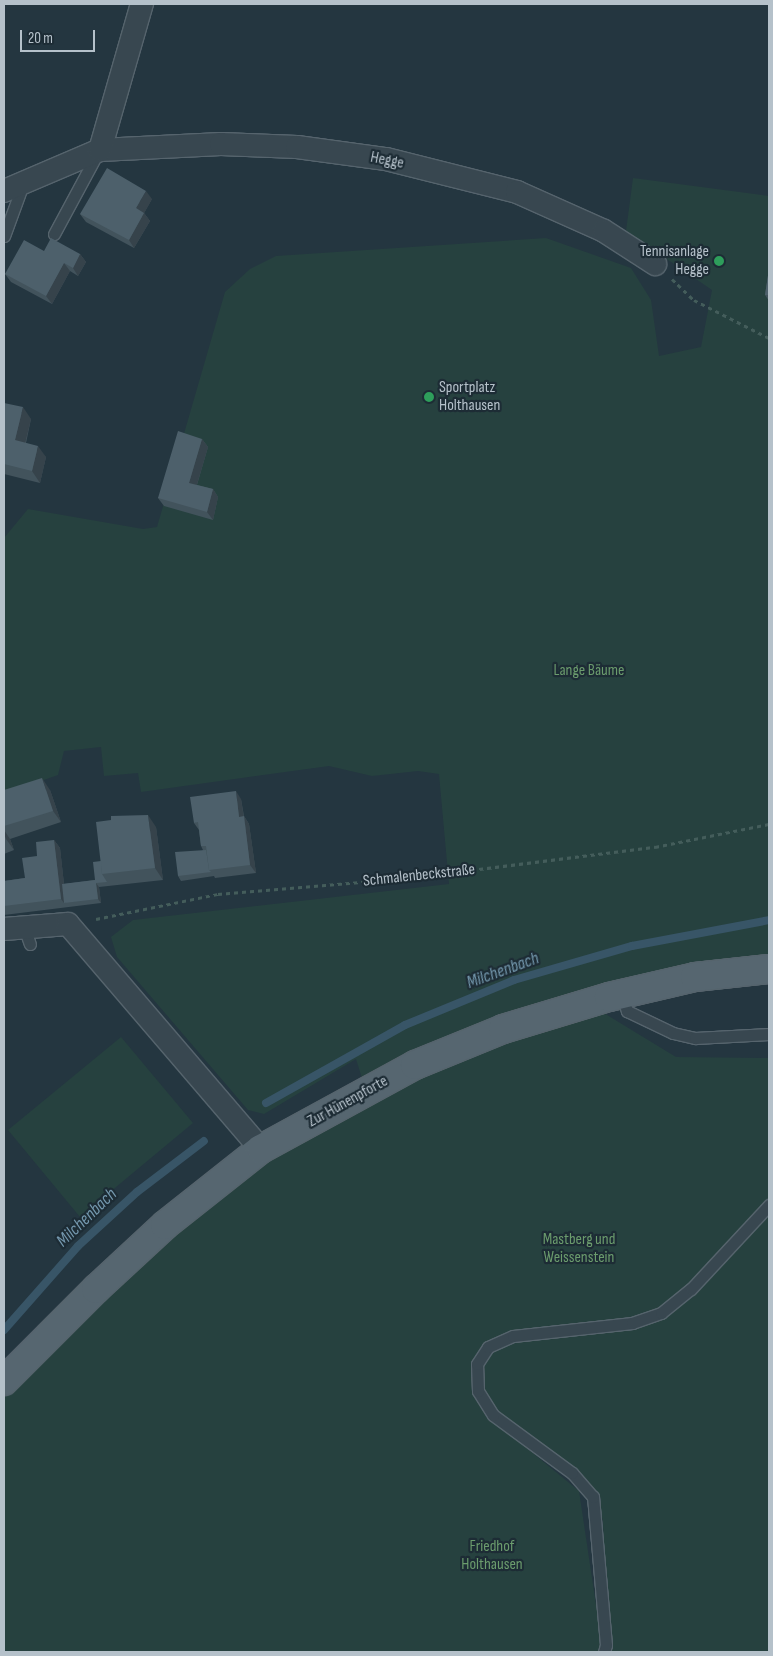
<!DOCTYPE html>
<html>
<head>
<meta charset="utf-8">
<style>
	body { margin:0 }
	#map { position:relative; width:773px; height:1656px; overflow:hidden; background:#243640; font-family:"Sofia Sans Condensed",sans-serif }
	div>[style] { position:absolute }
	.green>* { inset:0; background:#26413f }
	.stream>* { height:8px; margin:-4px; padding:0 4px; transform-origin:4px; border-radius:4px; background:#385567 }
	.path>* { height:3px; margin-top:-1.5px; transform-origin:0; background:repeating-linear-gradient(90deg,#445d5b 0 4px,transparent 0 8px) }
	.roads { filter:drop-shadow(1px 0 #56646d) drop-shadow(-1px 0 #56646d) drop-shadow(0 1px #56646d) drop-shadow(0 -1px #56646d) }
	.service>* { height:11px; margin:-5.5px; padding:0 5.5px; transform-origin:5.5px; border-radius:5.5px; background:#384750 }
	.minor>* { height:22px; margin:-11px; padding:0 11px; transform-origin:11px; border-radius:11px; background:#384750 }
	.primary>* { height:28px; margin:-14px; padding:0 14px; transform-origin:14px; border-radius:14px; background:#566670 }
	.wall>* { inset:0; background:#42535c }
	.shaded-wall>* { inset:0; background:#36434b }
	.building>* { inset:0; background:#4d606b }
	.dots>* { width:14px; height:14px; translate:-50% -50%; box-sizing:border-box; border:2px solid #1d2c35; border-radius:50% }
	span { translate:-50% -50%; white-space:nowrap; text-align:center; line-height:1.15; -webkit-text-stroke:4.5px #1d2c35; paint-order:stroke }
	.street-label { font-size:16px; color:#b5c1ca }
	.poi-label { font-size:16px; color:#b5c1ca }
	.right { translate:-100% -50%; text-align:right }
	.left { translate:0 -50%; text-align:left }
	.park-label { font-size:16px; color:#6b9c6d }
	.water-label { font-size:18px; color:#7498ae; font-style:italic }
	.frame { position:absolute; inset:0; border:5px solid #b5c1ca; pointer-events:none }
	.scale { position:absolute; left:20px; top:30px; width:75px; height:22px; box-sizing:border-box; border:2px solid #b5c1ca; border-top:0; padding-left:6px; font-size:15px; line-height:18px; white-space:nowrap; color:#b5c1ca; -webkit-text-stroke:4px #1d2c35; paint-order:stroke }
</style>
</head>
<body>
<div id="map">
	<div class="green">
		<div style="clip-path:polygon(633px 178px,769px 196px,769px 967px,589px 1004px,676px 1057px,769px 1058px,769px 1652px,607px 1652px,603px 1522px,596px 1492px,530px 1436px,523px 1445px,579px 1491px,602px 1645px,600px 1652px,4px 1652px,4px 1381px,214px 1185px,366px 1091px,356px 1059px,264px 1114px,248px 1110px,117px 957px,111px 937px,133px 920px,449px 884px,439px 774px,418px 771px,372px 776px,329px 766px,141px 792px,138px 773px,104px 776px,101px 747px,64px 751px,58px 775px,4px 794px,4px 538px,28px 509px,143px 529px,157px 527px,225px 292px,250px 269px,276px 256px,546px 238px,631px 268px,651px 300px,659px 356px,701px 347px,712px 290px,626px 231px)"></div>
		<div style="clip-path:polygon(121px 1037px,193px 1123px,80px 1217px,8px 1130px)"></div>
	</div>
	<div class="stream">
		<div style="left:266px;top:1103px;width:159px;rotate:-29.3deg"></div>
		<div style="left:405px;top:1025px;width:118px;rotate:-22.4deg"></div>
		<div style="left:514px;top:980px;width:123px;rotate:-16.1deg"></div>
		<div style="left:632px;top:946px;width:139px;rotate:-10.7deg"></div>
		<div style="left:4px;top:1330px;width:112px;rotate:-48.6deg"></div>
		<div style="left:78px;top:1246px;width:80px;rotate:-42.5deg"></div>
		<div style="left:137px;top:1192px;width:84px;rotate:-37.3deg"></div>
	</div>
	<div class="path">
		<div style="left:672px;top:279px;width:30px;rotate:44deg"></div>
		<div style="left:694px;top:300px;width:84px;rotate:26.9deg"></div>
		<div style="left:96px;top:919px;width:125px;rotate:-11.6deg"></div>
		<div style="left:218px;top:894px;width:191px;rotate:-4.8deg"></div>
		<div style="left:408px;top:878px;width:249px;rotate:-7.2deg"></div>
		<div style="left:655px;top:847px;width:116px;rotate:-11.4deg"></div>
	</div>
	<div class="roads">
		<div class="service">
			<div style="left:54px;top:234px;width:91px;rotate:-61.7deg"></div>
			<div style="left:4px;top:236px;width:55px;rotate:-69.9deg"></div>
			<div style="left:24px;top:927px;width:18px;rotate:71deg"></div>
			<div style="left:622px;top:994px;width:18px;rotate:74deg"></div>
			<div style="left:627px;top:1011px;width:51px;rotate:25.6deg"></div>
			<div style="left:673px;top:1033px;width:23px;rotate:13deg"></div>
			<div style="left:695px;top:1038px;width:74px;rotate:-3.1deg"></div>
			<div style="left:604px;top:1652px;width:7px;rotate:-74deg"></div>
			<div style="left:606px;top:1645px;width:149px;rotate:-95deg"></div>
			<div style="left:593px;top:1497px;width:32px;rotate:-131deg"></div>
			<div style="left:572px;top:1473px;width:98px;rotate:-143.7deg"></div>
			<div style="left:493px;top:1415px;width:28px;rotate:-122deg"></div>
			<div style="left:478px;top:1391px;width:27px;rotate:-92deg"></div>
			<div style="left:477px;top:1364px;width:20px;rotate:-57deg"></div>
			<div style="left:488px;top:1347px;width:27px;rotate:-24deg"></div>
			<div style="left:513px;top:1336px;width:120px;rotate:-6.2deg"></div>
			<div style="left:632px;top:1323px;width:31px;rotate:-19deg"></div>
			<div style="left:661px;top:1313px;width:38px;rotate:-39deg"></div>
			<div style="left:691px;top:1289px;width:115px;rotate:-47.1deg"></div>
		</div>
		<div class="minor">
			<div style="left:100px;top:150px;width:121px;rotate:-2.8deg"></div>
			<div style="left:221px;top:144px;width:76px;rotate:2.3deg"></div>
			<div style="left:297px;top:147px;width:90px;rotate:7.7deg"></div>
			<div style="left:386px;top:159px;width:135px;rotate:14.1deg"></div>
			<div style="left:517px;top:192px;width:95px;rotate:24.1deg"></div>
			<div style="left:604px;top:231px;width:61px;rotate:32.9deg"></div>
			<div style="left:4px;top:191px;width:104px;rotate:-23.1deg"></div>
			<div style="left:100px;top:150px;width:152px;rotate:-74deg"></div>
			<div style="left:4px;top:929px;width:64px;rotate:-4.5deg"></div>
			<div style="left:68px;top:924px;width:296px;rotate:49.4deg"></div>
		</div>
		<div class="primary">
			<div style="left:4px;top:1381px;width:130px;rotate:-45deg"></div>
			<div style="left:96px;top:1289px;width:94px;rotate:-42.8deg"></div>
			<div style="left:165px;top:1225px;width:122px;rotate:-38.4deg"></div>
			<div style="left:261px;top:1149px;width:175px;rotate:-28.6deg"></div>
			<div style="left:415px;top:1065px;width:95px;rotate:-22.2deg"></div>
			<div style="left:503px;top:1029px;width:111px;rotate:-16.8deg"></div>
			<div style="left:609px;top:997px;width:88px;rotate:-13.1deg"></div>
			<div style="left:695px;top:977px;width:74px;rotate:-6.2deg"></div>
		</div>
	</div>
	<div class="wall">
		<div style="clip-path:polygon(152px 199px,144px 213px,150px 221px,134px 248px,86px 222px,80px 214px)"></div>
		<div style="clip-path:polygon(44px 251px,80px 254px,86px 262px,78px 276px,70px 271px,52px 304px,11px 282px,5px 274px)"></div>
		<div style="clip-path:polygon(769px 269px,769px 301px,765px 295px)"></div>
		<div style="clip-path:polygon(4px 403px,31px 419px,26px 443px,46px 457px,40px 483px,4px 474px)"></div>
		<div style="clip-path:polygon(202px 439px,208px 447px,197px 485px,213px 489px,218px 497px,213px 520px,164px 506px,158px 498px)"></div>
		<div style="clip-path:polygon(4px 790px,50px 790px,61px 822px,10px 839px,14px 850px,4px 854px)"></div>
		<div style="clip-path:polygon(241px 799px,244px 816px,249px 824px,256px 873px,215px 878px,214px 876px,181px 881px,178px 876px,203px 850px,201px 846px,199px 830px,194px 823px)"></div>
		<div style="clip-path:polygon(156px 827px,163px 880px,99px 887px,101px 903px,4px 915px,4px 881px,25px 878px,37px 856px,54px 840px,60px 848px,64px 884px,95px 880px,101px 861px)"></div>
	</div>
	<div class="shaded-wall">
		<div style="clip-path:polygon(146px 191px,152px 199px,142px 217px,136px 208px)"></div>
		<div style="clip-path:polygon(144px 213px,150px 221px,134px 248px,129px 240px)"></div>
		<div style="clip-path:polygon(80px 254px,86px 262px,78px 276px,73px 268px)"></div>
		<div style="clip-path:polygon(64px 263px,70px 271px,52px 304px,46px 296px)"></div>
		<div style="clip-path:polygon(23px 407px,31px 419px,23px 452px,15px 440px)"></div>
		<div style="clip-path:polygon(202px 439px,208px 447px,195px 491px,189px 483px)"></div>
		<div style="clip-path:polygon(38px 446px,46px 457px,40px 483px,32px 471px)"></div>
		<div style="clip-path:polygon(213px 489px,218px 497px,213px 520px,207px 512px)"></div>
		<div style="clip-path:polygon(42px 778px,50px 790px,61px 822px,53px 811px)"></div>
		<div style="clip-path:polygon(236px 791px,241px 799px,245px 825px,239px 817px)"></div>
		<div style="clip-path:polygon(148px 815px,156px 827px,163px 880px,155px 868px)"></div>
		<div style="clip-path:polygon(244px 816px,249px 824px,256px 873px,250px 865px)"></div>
		<div style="clip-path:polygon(4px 830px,10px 839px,14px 850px,6px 839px,4px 834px)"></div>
		<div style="clip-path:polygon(54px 840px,60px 848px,66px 903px,64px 903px,61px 899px)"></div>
		<div style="clip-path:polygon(96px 883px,99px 887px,101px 903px,98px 899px)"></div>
	</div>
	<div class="building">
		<div style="clip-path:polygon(107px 168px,146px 191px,136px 208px,144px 213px,129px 240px,80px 214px)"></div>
		<div style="clip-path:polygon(51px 238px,80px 254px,73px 268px,64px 263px,46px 296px,5px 274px,24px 240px,44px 251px)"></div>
		<div style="clip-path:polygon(769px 269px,769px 295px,765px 295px)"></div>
		<div style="clip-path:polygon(4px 403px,23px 407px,15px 440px,38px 446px,32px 471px,4px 464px)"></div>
		<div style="clip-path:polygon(178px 431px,202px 439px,189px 483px,213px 489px,207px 512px,158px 498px)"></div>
		<div style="clip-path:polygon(42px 778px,53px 811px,4px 826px,4px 790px)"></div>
		<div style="clip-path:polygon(236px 791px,239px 817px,244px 816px,250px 865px,209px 870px,206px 846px,201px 846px,198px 822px,194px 823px,190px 797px)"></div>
		<div style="clip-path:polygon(148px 815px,155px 868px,102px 874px,96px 822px,111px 820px,111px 816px)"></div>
		<div style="clip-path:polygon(54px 840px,61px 899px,4px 906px,4px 881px,25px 878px,22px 858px,37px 856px,36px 842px)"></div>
		<div style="clip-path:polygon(206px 850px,209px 870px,211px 872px,178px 876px,175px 852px)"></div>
		<div style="clip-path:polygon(101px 861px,102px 874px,107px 882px,96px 883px,98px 899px,64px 903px,62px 884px,95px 880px,93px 862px)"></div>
	</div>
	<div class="dots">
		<div style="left:719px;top:261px;background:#2e9e5b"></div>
		<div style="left:429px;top:397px;background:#2e9e5b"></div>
	</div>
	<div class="street-label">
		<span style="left:387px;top:161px;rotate:11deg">Hegge</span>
		<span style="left:419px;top:876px;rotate:-6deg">Schmalenbeckstraße</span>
		<span style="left:348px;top:1102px;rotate:-29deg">Zur Hünenpforte</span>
	</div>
	<div class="poi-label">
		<span class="right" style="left:709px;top:261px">Tennisanlage<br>Hegge</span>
		<span class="left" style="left:439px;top:397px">Sportplatz<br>Holthausen</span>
	</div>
	<div class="park-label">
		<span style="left:589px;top:671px">Lange Bäume</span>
		<span style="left:579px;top:1249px">Mastberg und<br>Weissenstein</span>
		<span style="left:492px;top:1556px">Friedhof<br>Holthausen</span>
	</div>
	<div class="water-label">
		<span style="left:503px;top:971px;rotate:-20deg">Milchenbach</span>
		<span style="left:87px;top:1218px;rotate:-44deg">Milchenbach</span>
	</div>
	<div class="frame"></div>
	<div class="scale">20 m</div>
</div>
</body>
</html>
